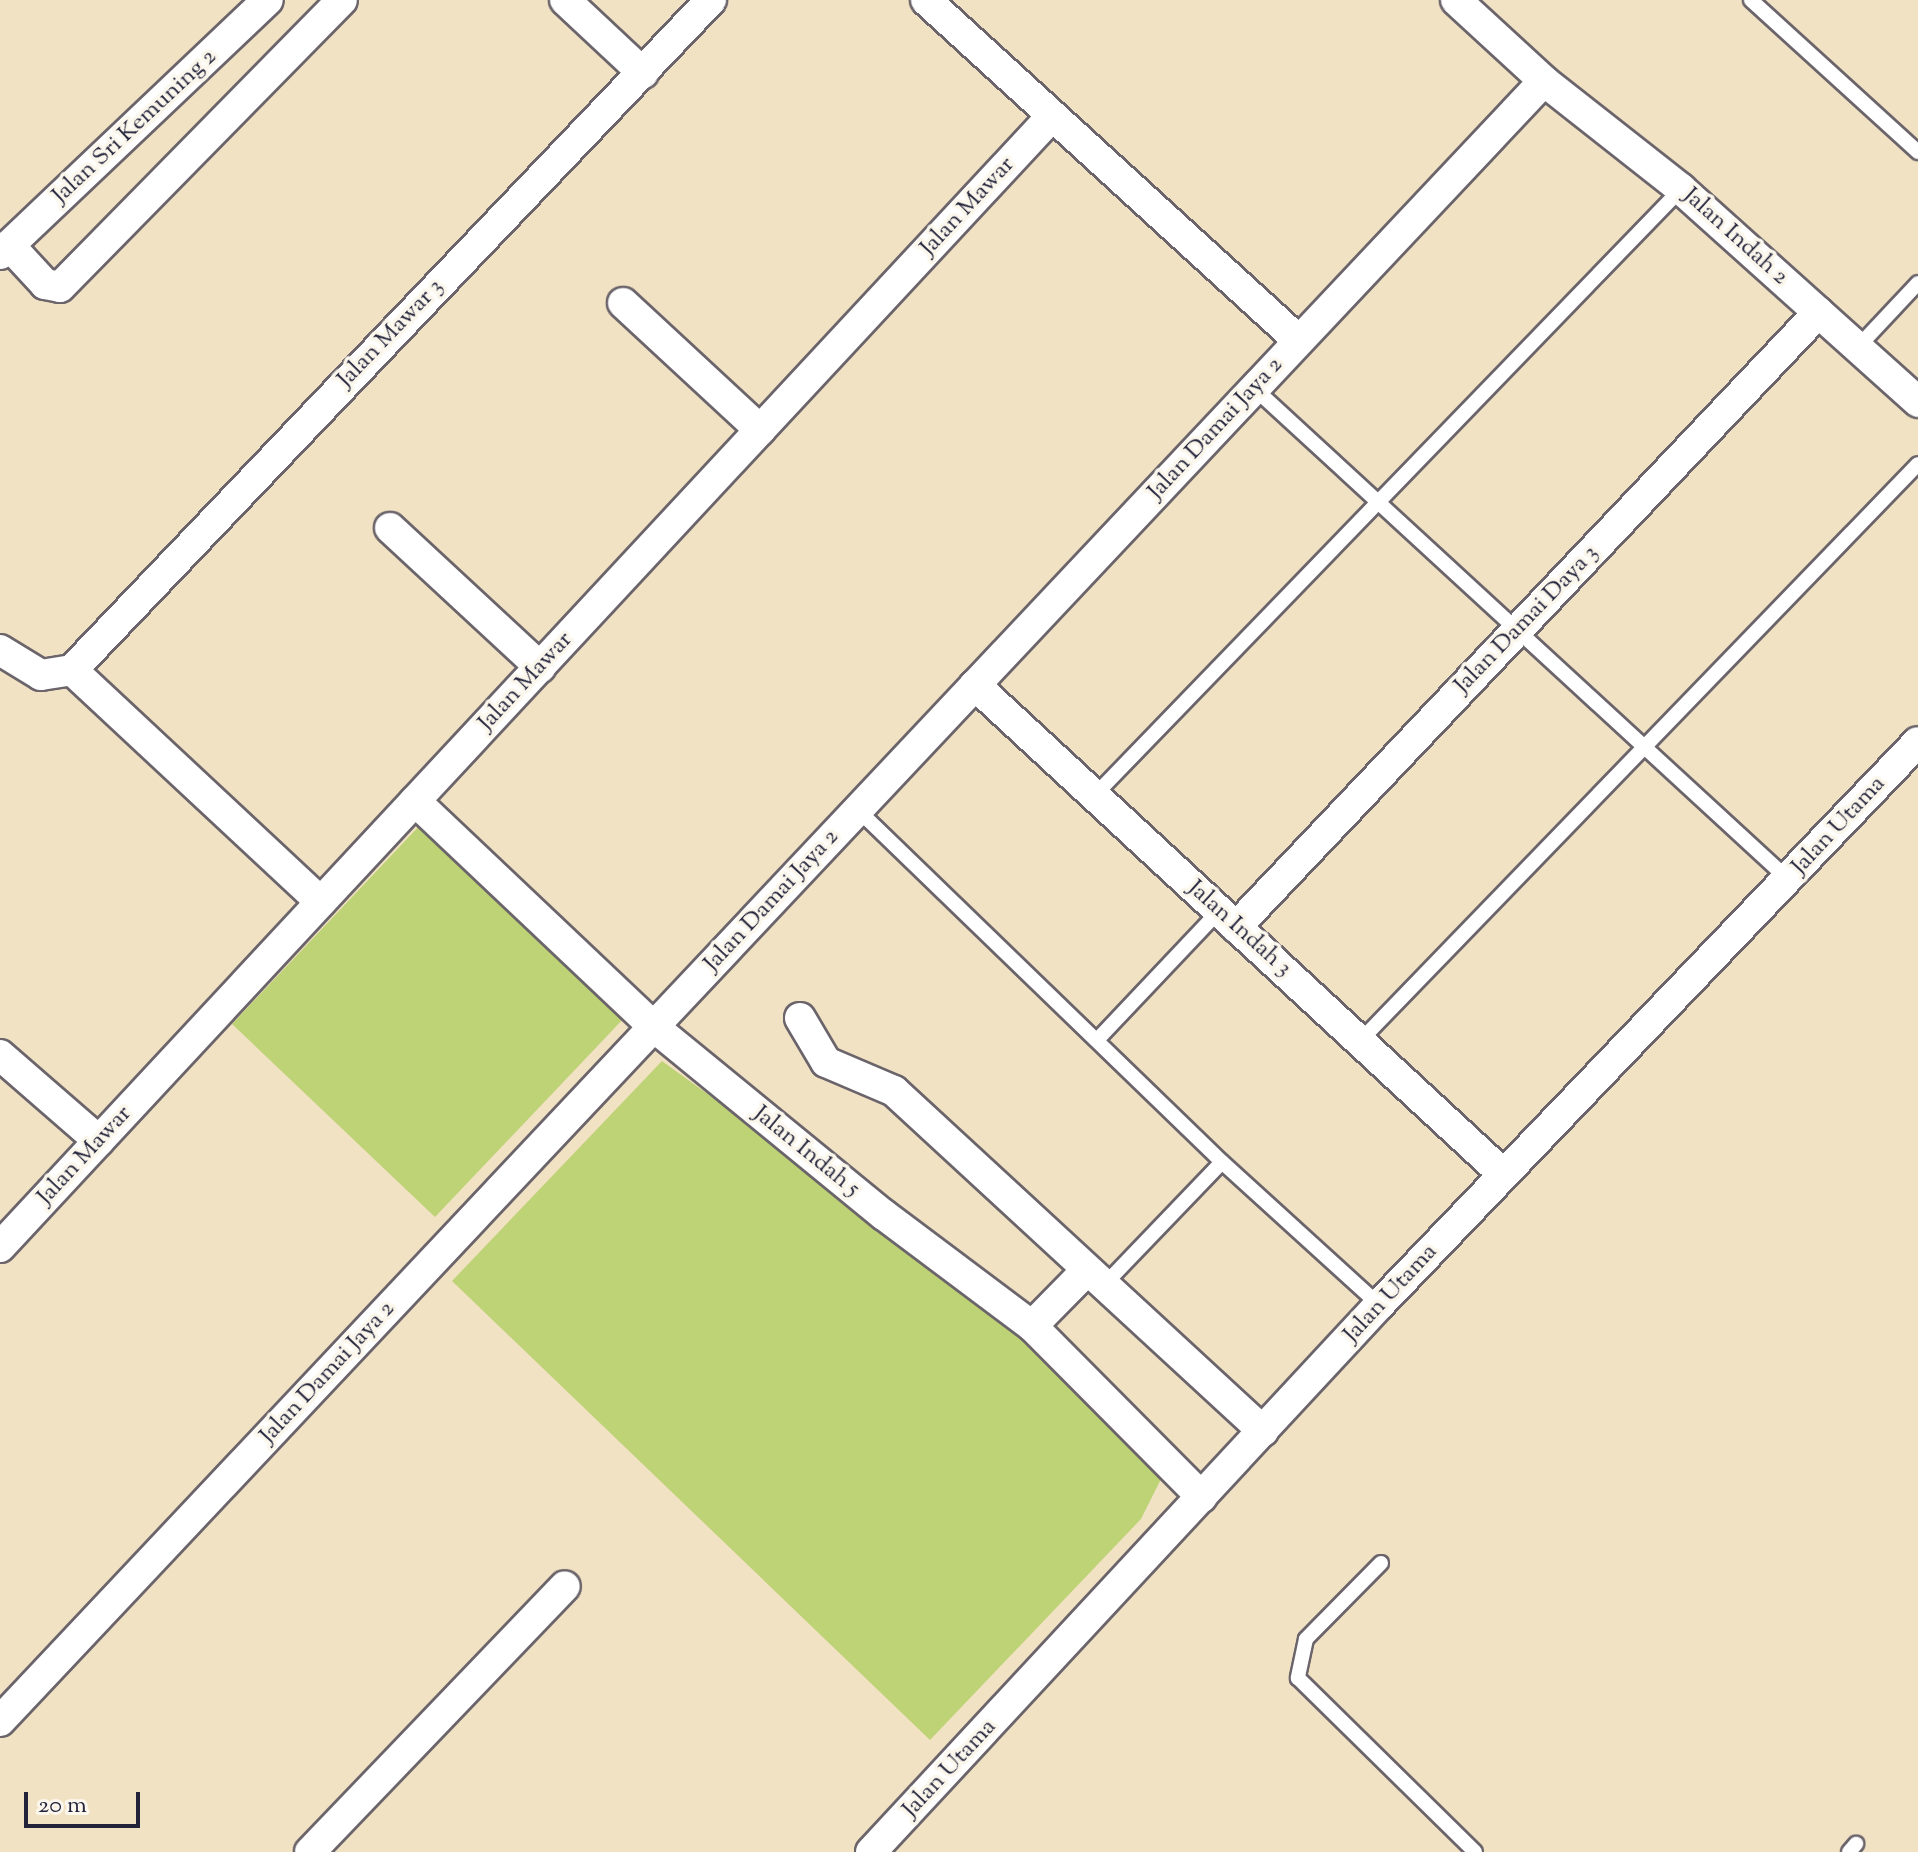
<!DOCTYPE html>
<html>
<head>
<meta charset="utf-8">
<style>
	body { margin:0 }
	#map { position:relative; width:1918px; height:1852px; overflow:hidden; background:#f2e2c4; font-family:"Sorts Mill Goudy",serif }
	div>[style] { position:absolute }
	.green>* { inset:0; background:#bed276 }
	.roads { filter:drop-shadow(2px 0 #6b656b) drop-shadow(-2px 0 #6b656b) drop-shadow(0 2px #6b656b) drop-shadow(0 -2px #6b656b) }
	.lane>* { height:14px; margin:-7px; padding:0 7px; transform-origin:7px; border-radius:7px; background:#fff }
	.street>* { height:30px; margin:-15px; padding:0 15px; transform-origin:15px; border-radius:15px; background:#fff }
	span { translate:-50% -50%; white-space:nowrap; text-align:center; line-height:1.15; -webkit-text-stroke:7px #fbf7ec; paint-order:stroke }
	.street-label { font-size:24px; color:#22223b }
	.scale { position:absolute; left:24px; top:1792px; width:116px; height:36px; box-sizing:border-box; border:4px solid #22223b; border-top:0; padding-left:10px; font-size:24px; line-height:28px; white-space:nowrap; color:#22223b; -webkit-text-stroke:6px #fbf7ec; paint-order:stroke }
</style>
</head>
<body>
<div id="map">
	<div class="green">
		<div style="clip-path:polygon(422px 823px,626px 1016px,435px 1217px,232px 1024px)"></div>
		<div style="clip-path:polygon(662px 1061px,969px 1283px,1162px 1477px,1141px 1519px,930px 1740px,452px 1281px)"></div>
	</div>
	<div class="roads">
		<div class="lane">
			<div style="left:1751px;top:0;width:226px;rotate:42.3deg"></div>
			<div style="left:1857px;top:348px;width:89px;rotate:-46.8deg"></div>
			<div style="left:1254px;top:388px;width:725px;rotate:42.6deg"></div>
			<div style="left:1094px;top:796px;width:844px;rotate:-45.96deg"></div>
			<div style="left:858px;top:810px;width:506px;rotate:44.04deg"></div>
			<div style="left:1222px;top:1162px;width:212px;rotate:42.3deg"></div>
			<div style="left:1098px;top:1039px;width:176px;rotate:-46.6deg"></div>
			<div style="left:1361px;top:1040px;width:801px;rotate:-45.96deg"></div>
			<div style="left:1104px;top:1285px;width:170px;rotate:-46.2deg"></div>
			<div style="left:1381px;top:1563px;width:107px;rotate:134.6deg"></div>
			<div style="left:1306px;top:1639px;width:40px;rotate:102deg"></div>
			<div style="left:1298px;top:1678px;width:248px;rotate:44.5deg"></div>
			<div style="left:1849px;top:1852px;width:11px;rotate:-49deg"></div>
		</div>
		<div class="street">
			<div style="left:565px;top:0;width:107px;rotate:43.1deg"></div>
			<div style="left:926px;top:0;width:505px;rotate:42.43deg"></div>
			<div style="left:1456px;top:0;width:120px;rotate:42.6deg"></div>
			<div style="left:1544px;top:81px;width:174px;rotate:38.2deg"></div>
			<div style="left:1681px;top:189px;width:319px;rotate:41.9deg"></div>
			<div style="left:9px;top:245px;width:53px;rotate:47.3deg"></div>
			<div style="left:45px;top:284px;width:15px;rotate:11deg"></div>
			<div style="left:60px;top:287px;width:402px;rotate:-45.5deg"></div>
			<div style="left:0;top:254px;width:369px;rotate:-43.5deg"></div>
			<div style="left:623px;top:303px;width:187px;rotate:42.8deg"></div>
			<div style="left:390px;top:528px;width:205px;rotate:42.8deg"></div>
			<div style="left:0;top:650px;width:48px;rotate:31.4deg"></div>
			<div style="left:41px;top:675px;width:31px;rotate:-9deg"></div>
			<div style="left:72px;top:670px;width:926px;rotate:-46.36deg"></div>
			<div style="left:72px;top:670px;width:340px;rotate:43deg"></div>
			<div style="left:975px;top:685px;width:720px;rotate:42.8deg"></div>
			<div style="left:415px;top:801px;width:329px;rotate:43.4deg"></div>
			<div style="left:654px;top:1027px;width:297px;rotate:39.3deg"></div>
			<div style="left:884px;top:1215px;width:185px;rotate:36.9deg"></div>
			<div style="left:1032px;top:1326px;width:241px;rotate:45.2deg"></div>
			<div style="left:1236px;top:927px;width:847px;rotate:-46.53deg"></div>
			<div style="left:800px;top:1018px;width:51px;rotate:59.4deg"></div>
			<div style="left:826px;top:1062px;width:74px;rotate:23.1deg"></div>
			<div style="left:894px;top:1091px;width:502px;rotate:42.66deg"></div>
			<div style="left:0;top:1055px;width:131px;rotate:41deg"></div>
			<div style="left:0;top:1247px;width:1545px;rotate:-47.07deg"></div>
			<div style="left:1032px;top:1326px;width:78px;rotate:-45.5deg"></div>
			<div style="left:0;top:1721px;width:2252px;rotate:-46.73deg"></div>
			<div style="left:310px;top:1852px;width:368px;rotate:-46.2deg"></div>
			<div style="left:871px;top:1852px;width:747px;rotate:-47.12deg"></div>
			<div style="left:1379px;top:1305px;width:779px;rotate:-46.25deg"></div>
		</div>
	</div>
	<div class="street-label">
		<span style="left:135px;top:127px;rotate:-43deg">Jalan Sri Kemuning 2</span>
		<span style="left:968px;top:207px;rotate:-47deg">Jalan Mawar</span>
		<span style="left:1735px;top:237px;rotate:42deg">Jalan Indah 2</span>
		<span style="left:391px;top:334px;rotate:-46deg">Jalan Mawar 3</span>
		<span style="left:1216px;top:429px;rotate:-47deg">Jalan Damai Jaya 2</span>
		<span style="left:1527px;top:620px;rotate:-46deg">Jalan Damai Daya 3</span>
		<span style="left:526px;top:682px;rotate:-47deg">Jalan Mawar</span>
		<span style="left:1839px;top:826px;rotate:-47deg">Jalan Utama</span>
		<span style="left:772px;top:901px;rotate:-47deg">Jalan Damai Jaya 2</span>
		<span style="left:1239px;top:929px;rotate:42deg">Jalan Indah 3</span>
		<span style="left:806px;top:1152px;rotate:39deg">Jalan Indah 5</span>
		<span style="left:85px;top:1156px;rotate:-47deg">Jalan Mawar</span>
		<span style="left:1391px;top:1294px;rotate:-47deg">Jalan Utama</span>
		<span style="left:328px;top:1373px;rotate:-47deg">Jalan Damai Jaya 2</span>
		<span style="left:950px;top:1769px;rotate:-47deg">Jalan Utama</span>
	</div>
	<div class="scale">20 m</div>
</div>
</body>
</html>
